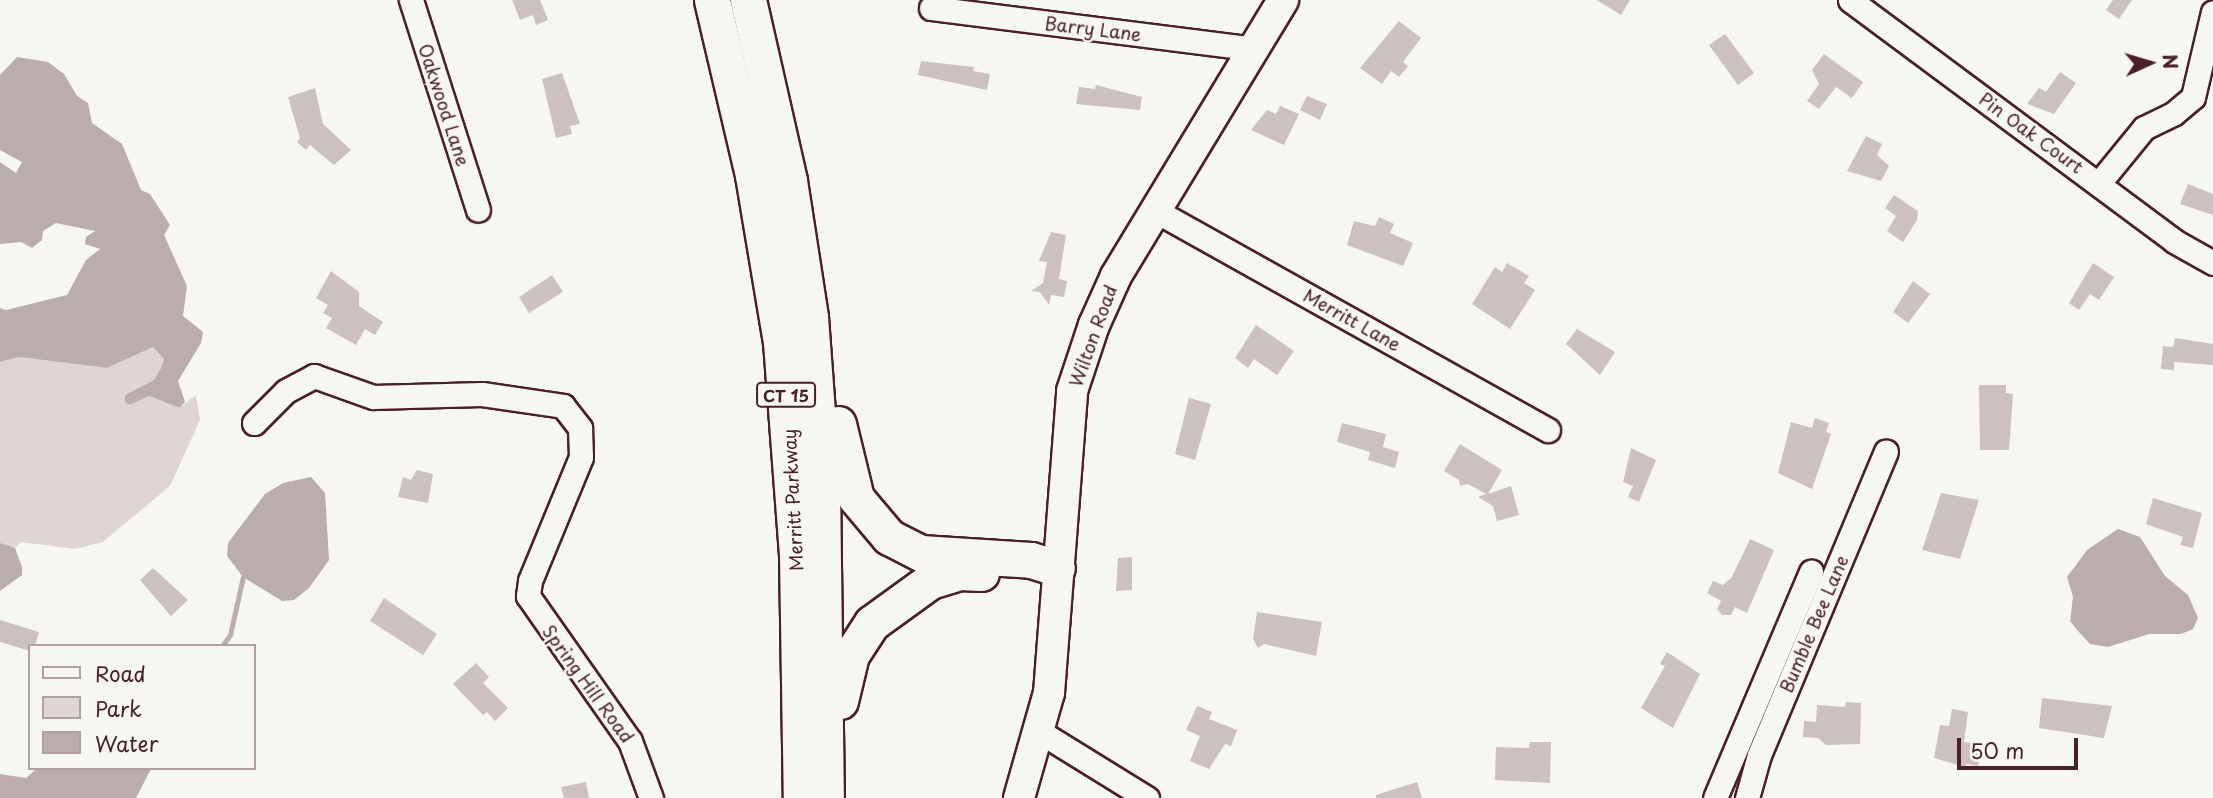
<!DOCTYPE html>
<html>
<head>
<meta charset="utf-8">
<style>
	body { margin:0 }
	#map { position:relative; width:2213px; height:798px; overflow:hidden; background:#f6f6f2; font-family:"Playpen Sans",sans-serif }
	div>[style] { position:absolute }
	.green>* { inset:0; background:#ddd6d5 }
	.water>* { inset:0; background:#bbadae }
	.stream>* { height:4.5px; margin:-2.25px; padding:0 2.25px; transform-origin:2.25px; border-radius:2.25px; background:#bbadae }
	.building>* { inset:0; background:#ccc1c0 }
	.roads { filter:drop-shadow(2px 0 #4a1f2b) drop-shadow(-2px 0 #4a1f2b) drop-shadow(0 2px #4a1f2b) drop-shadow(0 -2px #4a1f2b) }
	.minor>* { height:23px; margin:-11.5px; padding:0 11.5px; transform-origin:11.5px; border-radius:11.5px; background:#f6f6f2 }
	.major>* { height:30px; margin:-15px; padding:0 15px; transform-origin:15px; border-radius:15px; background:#f6f6f2 }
	.highway>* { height:35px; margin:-17.5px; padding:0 17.5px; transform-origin:17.5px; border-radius:17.5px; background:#f6f6f2 }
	span { translate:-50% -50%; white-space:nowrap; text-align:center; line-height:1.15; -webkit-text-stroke:5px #f6f6f2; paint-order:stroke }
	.shield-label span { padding:2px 5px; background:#f6f6f2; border:2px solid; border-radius:5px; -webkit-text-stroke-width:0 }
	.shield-label { font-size:16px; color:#4a1f2b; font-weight:700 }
	.street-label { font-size:18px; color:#4a1f2b }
	.legend { position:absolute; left:28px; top:644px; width:228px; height:126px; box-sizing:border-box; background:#f6f6f2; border:2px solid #b1a0a2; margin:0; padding:9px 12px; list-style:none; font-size:21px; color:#4a1f2b }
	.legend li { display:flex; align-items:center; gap:14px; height:35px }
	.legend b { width:35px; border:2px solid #b1a0a2 }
	.north { position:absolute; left:2115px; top:28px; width:70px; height:70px; -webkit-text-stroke:5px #f6f6f2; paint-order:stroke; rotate:86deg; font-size:19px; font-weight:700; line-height:28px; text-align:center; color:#4a1f2b }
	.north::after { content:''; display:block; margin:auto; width:24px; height:32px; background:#4a1f2b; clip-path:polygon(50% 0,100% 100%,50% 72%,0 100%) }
	.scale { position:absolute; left:1957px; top:738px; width:121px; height:32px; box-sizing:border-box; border:4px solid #4a1f2b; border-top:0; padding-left:9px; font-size:21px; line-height:24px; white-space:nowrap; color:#4a1f2b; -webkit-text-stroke:5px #f6f6f2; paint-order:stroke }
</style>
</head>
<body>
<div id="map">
	<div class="green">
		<div style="clip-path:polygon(153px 347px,164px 359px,161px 368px,154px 380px,125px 395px,130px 405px,149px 396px,180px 408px,196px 395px,200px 420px,170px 486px,103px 542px,75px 549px,21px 542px,15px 548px,0 543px,0 362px,19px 357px,107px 368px)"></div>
	</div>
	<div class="water">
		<div style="clip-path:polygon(17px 57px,48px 62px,64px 74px,77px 96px,88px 103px,92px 123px,122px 144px,141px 190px,150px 194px,170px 225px,164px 235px,187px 286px,183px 316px,203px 332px,201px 343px,178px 381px,185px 402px,180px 408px,149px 396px,130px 405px,125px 402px,125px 395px,154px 380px,161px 368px,164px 359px,153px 347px,107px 368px,19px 357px,0 362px,0 308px,6px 310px,67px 295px,86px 260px,100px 249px,85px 244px,86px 237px,95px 231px,56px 223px,43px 231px,42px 240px,32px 248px,21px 242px,0 244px,0 162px,16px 173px,22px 162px,0 150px,0 75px)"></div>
		<div style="clip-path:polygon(311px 477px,325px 493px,329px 560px,309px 588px,294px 600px,282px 601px,243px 577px,227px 556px,228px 543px,265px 494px,283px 483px)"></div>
		<div style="clip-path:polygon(2118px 529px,2140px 537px,2165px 576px,2188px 595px,2198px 618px,2193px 629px,2181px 634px,2149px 634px,2108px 647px,2090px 644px,2078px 631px,2070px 621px,2073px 597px,2067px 577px,2087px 550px)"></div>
		<div style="clip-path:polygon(0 543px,15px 548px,22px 567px,22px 575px,0 591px)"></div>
		<div style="clip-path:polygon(37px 768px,151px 768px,151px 769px,136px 798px,0 798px,0 774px,26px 778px)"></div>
	</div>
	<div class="stream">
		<div style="left:222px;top:646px;width:14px;rotate:-54deg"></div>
		<div style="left:230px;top:635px;width:59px;rotate:-77.4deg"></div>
	</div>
	<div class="building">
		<div style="clip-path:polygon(512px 0,540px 0,548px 20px,536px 25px,533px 15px,520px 20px)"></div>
		<div style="clip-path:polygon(1597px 0,1630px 0,1621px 15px)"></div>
		<div style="clip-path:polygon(2113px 0,2132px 0,2119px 19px,2106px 10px)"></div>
		<div style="clip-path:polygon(1399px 21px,1421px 38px,1403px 62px,1408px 66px,1399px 77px,1391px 71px,1382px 84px,1360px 68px)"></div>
		<div style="clip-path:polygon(1725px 34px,1754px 73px,1738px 85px,1709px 45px)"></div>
		<div style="clip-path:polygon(1824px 54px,1863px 82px,1852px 98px,1836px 87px,1819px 109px,1807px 101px,1819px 84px,1812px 70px)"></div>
		<div style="clip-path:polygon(921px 61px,974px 67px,973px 71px,990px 74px,987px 90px,918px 75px)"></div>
		<div style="clip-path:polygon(2060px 72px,2076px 83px,2054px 114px,2027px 104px,2039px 88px,2046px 92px)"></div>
		<div style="clip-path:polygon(562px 73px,580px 124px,570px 126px,572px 134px,556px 138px,542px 79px)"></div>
		<div style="clip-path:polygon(1096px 85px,1142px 97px,1140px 110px,1076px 104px,1079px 87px,1095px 89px)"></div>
		<div style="clip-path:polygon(315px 88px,323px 124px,351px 150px,334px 165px,310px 145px,306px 150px,297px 142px,300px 138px,288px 97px)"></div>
		<div style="clip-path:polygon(1307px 96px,1327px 104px,1320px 120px,1300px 110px)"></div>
		<div style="clip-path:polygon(1280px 106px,1299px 114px,1284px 145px,1251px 130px,1267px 110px,1276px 114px)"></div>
		<div style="clip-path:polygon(1866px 136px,1882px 144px,1877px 155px,1889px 166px,1881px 181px,1847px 171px)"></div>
		<div style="clip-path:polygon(2188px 184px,2213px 194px,2213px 215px,2180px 204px)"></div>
		<div style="clip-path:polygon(1894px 195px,1918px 211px,1917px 220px,1903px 242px,1887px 231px,1896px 216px,1885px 208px)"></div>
		<div style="clip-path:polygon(1379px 217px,1394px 224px,1390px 233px,1413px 243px,1403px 266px,1347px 245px,1354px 221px,1375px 226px)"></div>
		<div style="clip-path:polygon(1051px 232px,1066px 235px,1059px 279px,1067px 281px,1064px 297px,1051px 295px,1049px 305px,1040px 292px,1031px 291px,1043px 283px,1047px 262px,1039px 261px)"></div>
		<div style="clip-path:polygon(1507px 263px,1529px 276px,1524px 283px,1535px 290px,1510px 329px,1472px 304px,1495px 267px,1502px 272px)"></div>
		<div style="clip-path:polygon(2093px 263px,2114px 277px,2099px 300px,2090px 294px,2079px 310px,2069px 303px)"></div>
		<div style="clip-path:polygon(331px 271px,359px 292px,359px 306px,383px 322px,375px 335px,365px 329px,356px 345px,326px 328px,332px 318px,323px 313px,328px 305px,316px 298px)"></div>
		<div style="clip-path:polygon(552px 275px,563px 292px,529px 313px,519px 297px)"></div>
		<div style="clip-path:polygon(1913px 281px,1930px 294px,1908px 323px,1893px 312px)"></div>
		<div style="clip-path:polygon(1256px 325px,1294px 351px,1277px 375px,1254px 359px,1248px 368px,1235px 358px)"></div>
		<div style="clip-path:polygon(1577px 329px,1615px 352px,1600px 375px,1566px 344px)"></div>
		<div style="clip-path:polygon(2175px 338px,2213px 344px,2213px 365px,2174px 362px,2174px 370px,2161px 369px,2163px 346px,2173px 347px)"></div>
		<div style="clip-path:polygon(1979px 385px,2006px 385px,2006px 393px,2013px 394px,2009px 450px,1980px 450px)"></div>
		<div style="clip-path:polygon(1189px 398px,1211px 404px,1195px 460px,1175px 454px)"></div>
		<div style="clip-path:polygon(1815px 418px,1829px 423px,1826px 432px,1831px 434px,1812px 489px,1778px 473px,1791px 422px,1812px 428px)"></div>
		<div style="clip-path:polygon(1342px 423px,1386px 434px,1383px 447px,1399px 452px,1395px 468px,1368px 460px,1370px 452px,1337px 442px)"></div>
		<div style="clip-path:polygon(1460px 444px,1502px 470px,1488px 494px,1511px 486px,1519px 515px,1497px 521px,1493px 506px,1478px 497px,1486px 494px,1468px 484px,1460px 486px,1459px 480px,1444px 471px)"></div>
		<div style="clip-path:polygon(1631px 448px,1656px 460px,1639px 502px,1628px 497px,1633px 486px,1623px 482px)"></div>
		<div style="clip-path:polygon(417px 470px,433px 474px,428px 503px,398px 497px,403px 477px,411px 480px)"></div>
		<div style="clip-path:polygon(1941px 493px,1979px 500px,1960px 559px,1922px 550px)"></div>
		<div style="clip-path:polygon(2153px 498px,2202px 513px,2193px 548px,2180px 545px,2183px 537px,2146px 524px)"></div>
		<div style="clip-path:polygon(1750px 539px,1774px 550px,1747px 613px,1735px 607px,1731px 615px,1722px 615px,1717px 609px,1721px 601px,1707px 593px,1713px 581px,1723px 585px,1732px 577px)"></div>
		<div style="clip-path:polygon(1132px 557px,1132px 590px,1116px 591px,1118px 558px)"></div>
		<div style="clip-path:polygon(153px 568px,188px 600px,171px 616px,140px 580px)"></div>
		<div style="clip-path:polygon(384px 598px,437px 634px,423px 655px,370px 621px)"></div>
		<div style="clip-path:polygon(1257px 612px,1322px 622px,1316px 656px,1264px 644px,1258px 648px,1253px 639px)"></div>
		<div style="clip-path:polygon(0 620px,39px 632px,35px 646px,30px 646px,30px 651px,0 642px)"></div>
		<div style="clip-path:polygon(1667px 652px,1700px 674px,1673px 728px,1641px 708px,1665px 666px,1660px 664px)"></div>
		<div style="clip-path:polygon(476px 663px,489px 677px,483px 683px,508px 708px,495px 721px,487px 712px,483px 715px,453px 684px)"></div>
		<div style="clip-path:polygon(2042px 698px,2112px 706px,2104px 738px,2039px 728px)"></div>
		<div style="clip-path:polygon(1846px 702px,1861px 703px,1860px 744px,1826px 745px,1818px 738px,1803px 737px,1804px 721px,1816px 722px,1817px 705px,1845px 707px)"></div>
		<div style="clip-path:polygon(1197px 706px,1212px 712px,1209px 719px,1237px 730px,1231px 746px,1225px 744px,1209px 769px,1190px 761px,1200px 736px,1186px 730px)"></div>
		<div style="clip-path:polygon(1952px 709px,1968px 712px,1964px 742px,1982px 745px,1978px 766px,1967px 764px,1961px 770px,1958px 765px,1934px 758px,1940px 725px,1949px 726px)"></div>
		<div style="clip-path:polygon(1530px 742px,1551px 742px,1550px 783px,1495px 780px,1496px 747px,1529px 748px)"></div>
		<div style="clip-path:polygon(586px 782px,589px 798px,564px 798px,561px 787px)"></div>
		<div style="clip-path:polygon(1417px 782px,1422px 798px,1376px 798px,1376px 795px)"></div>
	</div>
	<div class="roads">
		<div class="minor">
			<div style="left:411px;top:0;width:220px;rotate:72.3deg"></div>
			<div style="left:1850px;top:0;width:404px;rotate:36.6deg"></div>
			<div style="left:2174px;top:241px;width:45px;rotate:29.4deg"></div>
			<div style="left:931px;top:8px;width:327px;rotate:7.2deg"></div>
			<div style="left:2099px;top:183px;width:71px;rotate:-50.7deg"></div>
			<div style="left:2144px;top:128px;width:32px;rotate:-26deg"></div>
			<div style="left:2173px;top:114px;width:26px;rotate:-40deg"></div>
			<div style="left:2193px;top:97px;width:87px;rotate:-76.8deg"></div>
			<div style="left:1156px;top:211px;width:449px;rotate:29.2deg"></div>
			<div style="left:254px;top:423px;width:45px;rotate:-45deg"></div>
			<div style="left:286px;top:391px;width:32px;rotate:-28deg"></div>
			<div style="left:314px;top:376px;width:63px;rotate:19.6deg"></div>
			<div style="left:373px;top:397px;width:109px;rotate:-1.6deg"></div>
			<div style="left:482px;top:394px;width:82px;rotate:8.4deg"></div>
			<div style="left:563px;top:406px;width:28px;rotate:52deg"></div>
			<div style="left:580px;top:428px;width:29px;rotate:88deg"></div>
			<div style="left:581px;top:457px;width:134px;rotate:112.4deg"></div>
			<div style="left:530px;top:581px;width:15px;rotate:98deg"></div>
			<div style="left:528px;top:596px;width:177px;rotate:54.9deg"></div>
			<div style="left:630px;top:741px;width:61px;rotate:69.8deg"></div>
			<div style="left:1040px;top:732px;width:126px;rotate:31.7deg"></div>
			<div style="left:1715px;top:798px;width:246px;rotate:-67deg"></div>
			<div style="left:1747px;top:798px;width:45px;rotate:-74.4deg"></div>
			<div style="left:1759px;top:755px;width:329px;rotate:-67.3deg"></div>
		</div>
		<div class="major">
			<div style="left:1019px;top:798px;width:109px;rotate:-74.1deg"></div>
			<div style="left:1049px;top:693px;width:303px;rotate:-85.6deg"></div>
			<div style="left:1072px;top:391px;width:70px;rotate:-71.6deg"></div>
			<div style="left:1094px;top:325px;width:54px;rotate:-65.8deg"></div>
			<div style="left:1116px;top:276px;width:323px;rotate:-58.8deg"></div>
		</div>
		<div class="highway">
			<div style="left:712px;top:0;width:180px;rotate:76.8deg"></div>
			<div style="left:753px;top:175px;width:169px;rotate:80.5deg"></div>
			<div style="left:781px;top:342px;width:214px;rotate:85.7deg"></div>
			<div style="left:797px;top:555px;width:243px;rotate:89.1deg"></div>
			<div style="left:748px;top:0;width:186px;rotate:77.2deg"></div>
			<div style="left:789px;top:181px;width:138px;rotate:81.2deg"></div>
			<div style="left:810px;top:317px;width:165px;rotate:85.8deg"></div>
			<div style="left:822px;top:482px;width:316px;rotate:89.3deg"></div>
			<div style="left:838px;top:424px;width:76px;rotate:76.3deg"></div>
			<div style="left:856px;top:498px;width:51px;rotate:49.8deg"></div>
			<div style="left:889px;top:537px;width:36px;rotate:27deg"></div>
			<div style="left:921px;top:553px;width:110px;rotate:3.6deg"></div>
			<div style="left:1031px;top:560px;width:27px;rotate:17deg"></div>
			<div style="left:840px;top:701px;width:47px;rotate:-76.6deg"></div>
			<div style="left:851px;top:655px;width:38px;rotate:-57deg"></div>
			<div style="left:872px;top:623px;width:72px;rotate:-35.9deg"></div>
			<div style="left:930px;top:581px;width:31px;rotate:-17deg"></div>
			<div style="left:960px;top:572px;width:21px;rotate:3deg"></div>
		</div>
	</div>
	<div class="shield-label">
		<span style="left:786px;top:395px">CT 15</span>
	</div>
	<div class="street-label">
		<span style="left:1093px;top:29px;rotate:7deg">Barry Lane</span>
		<span style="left:444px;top:105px;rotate:72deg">Oakwood Lane</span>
		<span style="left:2031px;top:133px;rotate:36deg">Pin Oak Court</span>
		<span style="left:1352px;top:320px;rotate:29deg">Merritt Lane</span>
		<span style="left:1093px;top:336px;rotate:-70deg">Wilton Road</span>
		<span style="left:793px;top:500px;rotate:-93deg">Merritt Parkway</span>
		<span style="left:1814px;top:624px;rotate:-67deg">Bumble Bee Lane</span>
		<span style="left:588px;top:684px;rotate:54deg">Spring Hill Road</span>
	</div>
	<ul class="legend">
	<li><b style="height:9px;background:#f6f6f2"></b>Road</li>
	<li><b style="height:19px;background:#ddd6d5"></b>Park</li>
	<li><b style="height:19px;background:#bbadae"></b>Water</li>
	</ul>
	<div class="north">N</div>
	<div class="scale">50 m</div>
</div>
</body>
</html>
